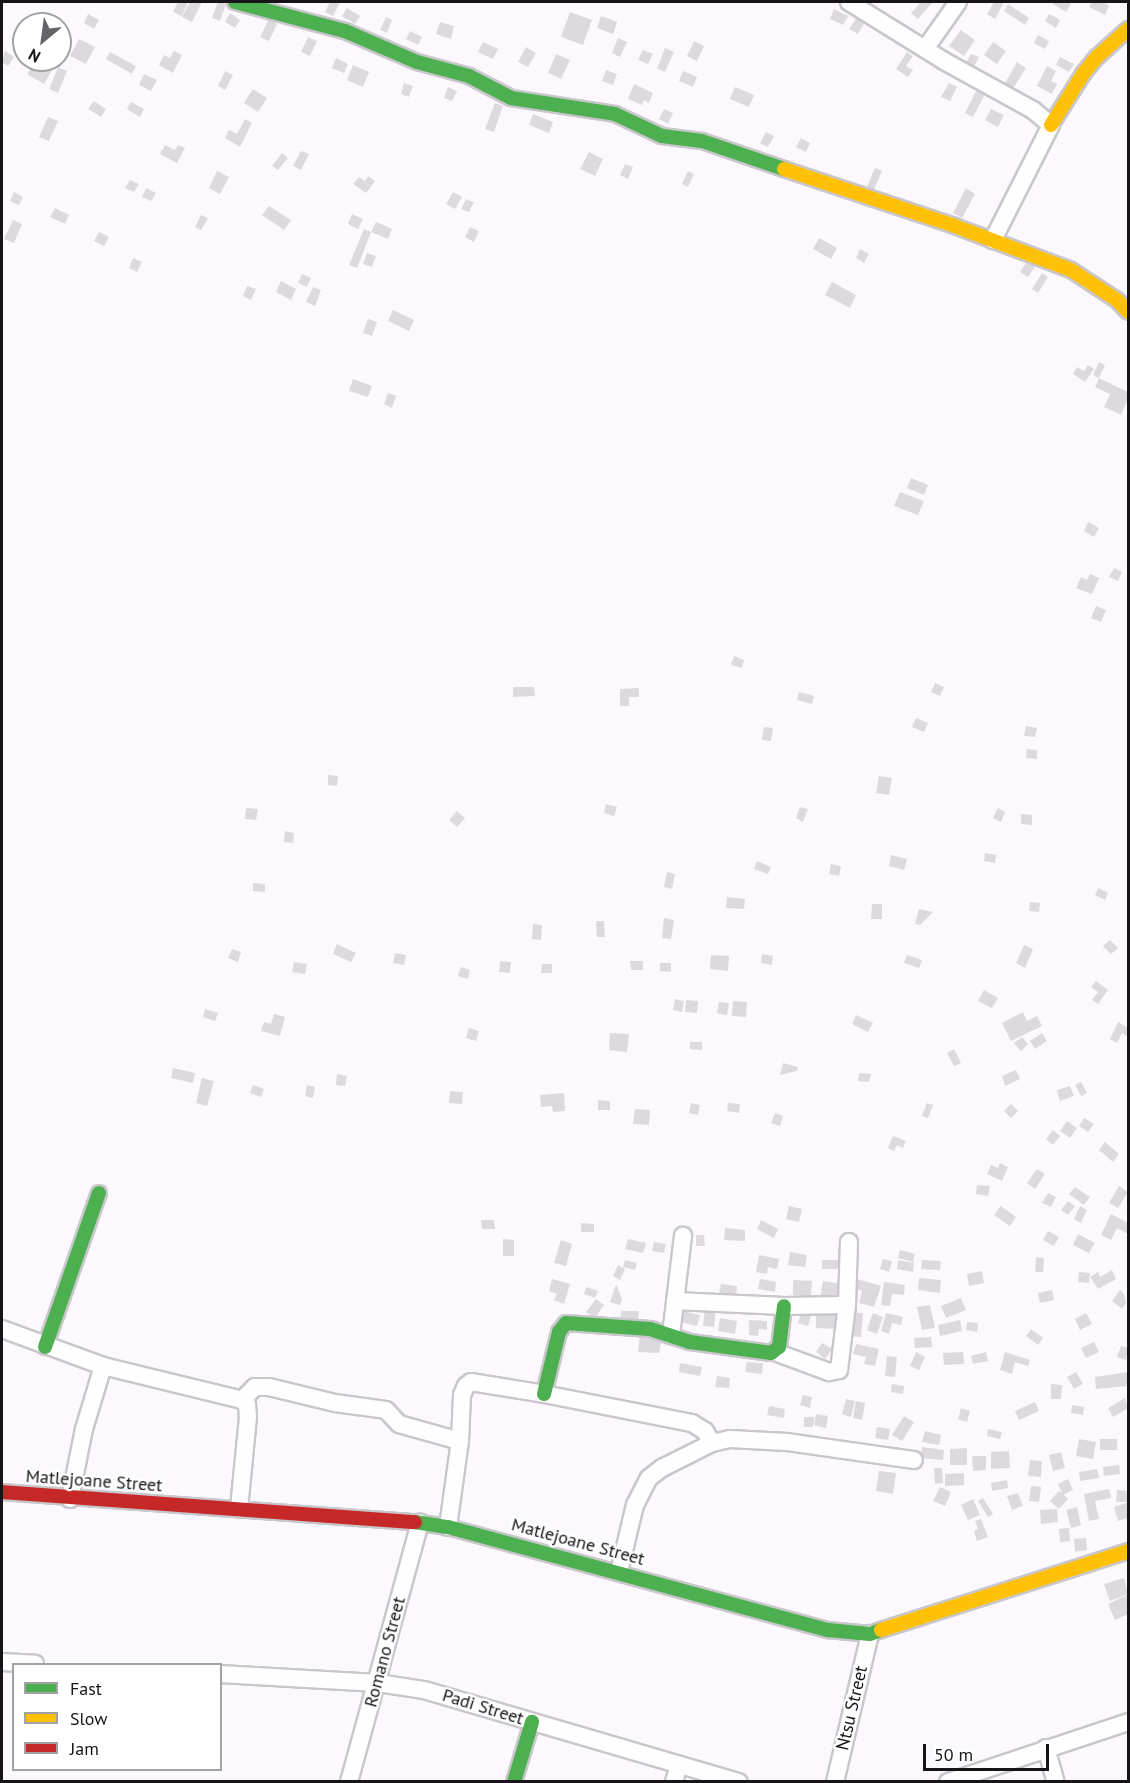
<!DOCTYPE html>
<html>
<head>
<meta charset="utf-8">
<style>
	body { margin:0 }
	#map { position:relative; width:1130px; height:1783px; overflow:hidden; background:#fcf9fe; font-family:"PT Sans",sans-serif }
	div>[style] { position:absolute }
	.building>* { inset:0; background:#dcdade }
	.roads { filter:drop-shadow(2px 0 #c9c7cb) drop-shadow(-2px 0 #c9c7cb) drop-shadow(0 2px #c9c7cb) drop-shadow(0 -2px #c9c7cb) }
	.street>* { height:16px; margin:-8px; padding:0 8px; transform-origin:8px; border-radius:8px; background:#fffeff }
	.fast>* { height:14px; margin:-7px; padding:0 7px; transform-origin:7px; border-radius:7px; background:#4caf50 }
	.slow>* { height:14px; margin:-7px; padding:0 7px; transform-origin:7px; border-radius:7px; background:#ffc107 }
	.jam>* { height:14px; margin:-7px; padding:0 7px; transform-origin:7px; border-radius:7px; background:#c62828 }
	span { translate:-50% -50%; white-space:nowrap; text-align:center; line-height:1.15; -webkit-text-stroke:4.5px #fff; paint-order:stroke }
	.street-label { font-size:18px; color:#161418 }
	.frame { position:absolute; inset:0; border:3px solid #161418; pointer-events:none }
	.legend { position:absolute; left:12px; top:1663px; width:210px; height:108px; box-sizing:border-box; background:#fff; border:2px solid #a2a1a3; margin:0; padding:8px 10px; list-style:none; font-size:18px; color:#161418 }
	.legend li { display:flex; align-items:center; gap:12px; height:30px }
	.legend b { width:30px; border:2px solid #a2a1a3 }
	.north { position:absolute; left:12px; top:12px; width:60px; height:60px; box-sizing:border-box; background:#fff; border:2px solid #a2a1a3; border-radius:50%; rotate:209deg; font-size:16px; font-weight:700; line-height:24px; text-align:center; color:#161418 }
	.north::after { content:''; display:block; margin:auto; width:21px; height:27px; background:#666468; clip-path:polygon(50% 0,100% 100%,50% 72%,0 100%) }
	.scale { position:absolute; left:923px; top:1744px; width:126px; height:27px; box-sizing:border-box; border:3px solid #161418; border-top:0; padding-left:8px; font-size:18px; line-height:21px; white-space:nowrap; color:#161418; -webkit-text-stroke:4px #fff; paint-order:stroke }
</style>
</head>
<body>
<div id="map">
	<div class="building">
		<div style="clip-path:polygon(178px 2px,188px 2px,182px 16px,173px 12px)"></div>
		<div style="clip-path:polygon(190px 2px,202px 2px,192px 22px,182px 17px)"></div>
		<div style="clip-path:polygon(218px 2px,226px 4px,220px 21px,212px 18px)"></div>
		<div style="clip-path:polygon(330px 2px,340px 2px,333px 16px,325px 12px)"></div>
		<div style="clip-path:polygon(921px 2px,933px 2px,918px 19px,911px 13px)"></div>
		<div style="clip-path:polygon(994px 2px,1004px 2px,995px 19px,987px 14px)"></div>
		<div style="clip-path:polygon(1055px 2px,1066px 2px,1071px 4px,1066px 12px,1053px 4px)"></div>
		<div style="clip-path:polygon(1092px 2px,1104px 2px,1109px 6px,1105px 15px,1089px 7px)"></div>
		<div style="clip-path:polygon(1008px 4px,1029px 18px,1025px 25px,1004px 11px)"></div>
		<div style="clip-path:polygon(347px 8px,360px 16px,355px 24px,342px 16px)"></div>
		<div style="clip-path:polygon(834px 9px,848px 16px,843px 25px,830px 19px)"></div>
		<div style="clip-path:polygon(570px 12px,592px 20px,583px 45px,561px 37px)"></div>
		<div style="clip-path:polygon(230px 13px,240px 20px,235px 28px,225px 22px)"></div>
		<div style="clip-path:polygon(88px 14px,99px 20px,94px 29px,84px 23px)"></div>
		<div style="clip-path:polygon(1049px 14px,1060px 20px,1056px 28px,1045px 21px)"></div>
		<div style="clip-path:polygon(601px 16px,617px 22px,613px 34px,597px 28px)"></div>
		<div style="clip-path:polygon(386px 17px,392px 20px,387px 33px,380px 30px)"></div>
		<div style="clip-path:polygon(857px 17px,865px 22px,858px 34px,849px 29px)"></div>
		<div style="clip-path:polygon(269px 19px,277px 24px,269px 41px,260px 37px)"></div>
		<div style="clip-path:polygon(440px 22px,454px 26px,451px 39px,436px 34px)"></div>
		<div style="clip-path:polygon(961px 30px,975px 40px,964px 56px,949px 46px)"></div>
		<div style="clip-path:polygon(410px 31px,422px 37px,418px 45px,406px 39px)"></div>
		<div style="clip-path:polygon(1038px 35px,1049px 41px,1045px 49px,1034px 43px)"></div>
		<div style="clip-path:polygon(308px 37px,317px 41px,310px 56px,301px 52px)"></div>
		<div style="clip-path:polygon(618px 38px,627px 42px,620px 57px,612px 53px)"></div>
		<div style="clip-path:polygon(79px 39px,95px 47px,86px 64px,70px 56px)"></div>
		<div style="clip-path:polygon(694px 41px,704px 46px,697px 61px,687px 56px)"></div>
		<div style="clip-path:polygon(483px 42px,498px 49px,493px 59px,478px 52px)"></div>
		<div style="clip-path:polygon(993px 42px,1006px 51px,997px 64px,984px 55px)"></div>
		<div style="clip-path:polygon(526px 47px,536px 53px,528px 67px,518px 62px)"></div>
		<div style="clip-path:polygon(665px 48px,674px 52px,665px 72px,657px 69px)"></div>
		<div style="clip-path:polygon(643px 50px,653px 54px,648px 64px,638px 60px)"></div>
		<div style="clip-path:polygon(5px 51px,14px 57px,8px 66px,2px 62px)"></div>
		<div style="clip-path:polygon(174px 51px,182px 55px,173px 73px,159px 65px,164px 55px,170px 58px)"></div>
		<div style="clip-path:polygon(110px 52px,136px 66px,132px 74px,106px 59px)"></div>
		<div style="clip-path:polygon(907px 52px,913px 56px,906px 66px,913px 70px,908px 77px,896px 69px)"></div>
		<div style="clip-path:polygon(556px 54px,570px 60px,561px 79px,548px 73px)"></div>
		<div style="clip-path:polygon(971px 54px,979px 57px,974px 67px,966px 63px)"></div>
		<div style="clip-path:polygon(1060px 57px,1074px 64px,1069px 72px,1056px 65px)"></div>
		<div style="clip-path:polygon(336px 58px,348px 64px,344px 73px,332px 68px)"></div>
		<div style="clip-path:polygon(36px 60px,53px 69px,44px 84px,27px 74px)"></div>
		<div style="clip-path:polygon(1017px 62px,1026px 68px,1012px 90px,1004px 85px)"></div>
		<div style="clip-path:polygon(353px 65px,369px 72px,363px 87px,347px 80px)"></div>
		<div style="clip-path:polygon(1047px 66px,1056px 71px,1051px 81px,1057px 84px,1052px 94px,1037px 86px)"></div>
		<div style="clip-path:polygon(58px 67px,67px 71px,58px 93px,49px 89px)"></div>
		<div style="clip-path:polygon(606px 70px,617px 74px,613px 85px,602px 81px)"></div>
		<div style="clip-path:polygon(225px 71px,233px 75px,225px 90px,218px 86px)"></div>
		<div style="clip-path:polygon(683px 71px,697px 77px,693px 87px,679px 81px)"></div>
		<div style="clip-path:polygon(144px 74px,157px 80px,151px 91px,139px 85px)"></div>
		<div style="clip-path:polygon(404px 83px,413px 86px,409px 97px,401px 94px)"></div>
		<div style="clip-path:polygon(949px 83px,957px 87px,950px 101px,941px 97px)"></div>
		<div style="clip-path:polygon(634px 84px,653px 93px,649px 103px,644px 100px,642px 105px,628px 99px)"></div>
		<div style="clip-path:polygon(448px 87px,457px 91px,452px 101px,444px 98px)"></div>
		<div style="clip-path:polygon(735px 87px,754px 95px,749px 107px,730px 99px)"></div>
		<div style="clip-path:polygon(253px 89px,267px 98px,258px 112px,244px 103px)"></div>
		<div style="clip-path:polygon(977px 89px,985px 94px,973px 117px,965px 113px)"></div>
		<div style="clip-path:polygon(94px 101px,106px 109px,101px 117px,88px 109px)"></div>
		<div style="clip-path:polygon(131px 102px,144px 109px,140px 117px,127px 109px)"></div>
		<div style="clip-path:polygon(495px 103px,503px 106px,494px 132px,485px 129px)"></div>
		<div style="clip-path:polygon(664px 109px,673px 113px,668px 124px,659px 119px)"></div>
		<div style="clip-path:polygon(991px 109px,1004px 115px,998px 127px,985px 120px)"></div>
		<div style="clip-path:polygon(533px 114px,553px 122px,549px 133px,529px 125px)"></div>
		<div style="clip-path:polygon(48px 117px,58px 121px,49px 141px,39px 137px)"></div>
		<div style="clip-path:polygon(245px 119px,252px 123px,240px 147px,225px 138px,229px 130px,237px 134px)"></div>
		<div style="clip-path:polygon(766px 132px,774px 136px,768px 147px,760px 143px)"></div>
		<div style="clip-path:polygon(801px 138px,810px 143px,806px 152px,796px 147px)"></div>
		<div style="clip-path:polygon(165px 145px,175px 150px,178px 145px,185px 148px,177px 163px,160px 154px)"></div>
		<div style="clip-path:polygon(301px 151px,309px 154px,301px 170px,293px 166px)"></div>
		<div style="clip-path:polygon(589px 152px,603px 159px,595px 176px,580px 169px)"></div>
		<div style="clip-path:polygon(282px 153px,288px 158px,278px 170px,272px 166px)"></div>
		<div style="clip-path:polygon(625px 164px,633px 167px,628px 179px,620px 175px)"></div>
		<div style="clip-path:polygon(875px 168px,882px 171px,872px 194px,865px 191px)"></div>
		<div style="clip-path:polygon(217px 171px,229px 177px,220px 194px,209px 188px)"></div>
		<div style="clip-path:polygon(688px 171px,694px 174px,688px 187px,682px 184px)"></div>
		<div style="clip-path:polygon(368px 176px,375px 181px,366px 193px,353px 184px,359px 177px,365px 181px)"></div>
		<div style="clip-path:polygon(130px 180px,139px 184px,134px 192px,125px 188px)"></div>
		<div style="clip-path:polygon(146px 188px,156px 193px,151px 201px,142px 197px)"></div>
		<div style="clip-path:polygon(966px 188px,975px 194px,962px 218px,953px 213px)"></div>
		<div style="clip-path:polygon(14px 192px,23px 197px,19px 205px,10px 201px)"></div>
		<div style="clip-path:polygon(453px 192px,462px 197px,455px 209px,446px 204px)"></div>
		<div style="clip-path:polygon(466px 199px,474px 202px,469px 212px,461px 209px)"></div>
		<div style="clip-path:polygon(269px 206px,291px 220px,284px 230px,262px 215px)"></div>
		<div style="clip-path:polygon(55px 208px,69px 215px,65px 224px,50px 217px)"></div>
		<div style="clip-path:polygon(352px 214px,363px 219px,358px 229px,348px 224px)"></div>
		<div style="clip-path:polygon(201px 215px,208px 218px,201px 230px,195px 227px)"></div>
		<div style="clip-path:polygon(13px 220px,22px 224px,14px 243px,4px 239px)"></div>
		<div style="clip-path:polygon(376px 222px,392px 229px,388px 239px,371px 232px)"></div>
		<div style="clip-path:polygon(470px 227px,479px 231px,474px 242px,465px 237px)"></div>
		<div style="clip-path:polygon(364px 229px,371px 232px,357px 268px,349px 265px)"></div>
		<div style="clip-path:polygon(99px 232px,109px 237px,104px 246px,94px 241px)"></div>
		<div style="clip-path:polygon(819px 238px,837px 248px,831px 259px,813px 249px)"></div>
		<div style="clip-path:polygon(860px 249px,869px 254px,864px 263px,856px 258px)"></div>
		<div style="clip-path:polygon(367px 253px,376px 256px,372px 267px,363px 264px)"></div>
		<div style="clip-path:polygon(133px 258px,142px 262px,137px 272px,129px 268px)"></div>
		<div style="clip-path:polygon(1028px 260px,1036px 265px,1028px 277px,1020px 272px)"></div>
		<div style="clip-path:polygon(1042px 273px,1048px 277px,1038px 293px,1032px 289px)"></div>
		<div style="clip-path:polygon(302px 274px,311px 278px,307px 287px,298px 283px)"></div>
		<div style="clip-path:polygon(281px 281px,296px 289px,291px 300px,276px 292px)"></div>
		<div style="clip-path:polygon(832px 282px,856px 295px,850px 308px,825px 295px)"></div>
		<div style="clip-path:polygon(247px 286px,256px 289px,251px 300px,243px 296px)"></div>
		<div style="clip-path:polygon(313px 287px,321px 290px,315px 306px,306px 302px)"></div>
		<div style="clip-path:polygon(393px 310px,414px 320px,409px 331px,388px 321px)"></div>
		<div style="clip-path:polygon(368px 319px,377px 322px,372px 336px,363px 333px)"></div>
		<div style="clip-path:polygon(1099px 362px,1105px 365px,1099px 378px,1093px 375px)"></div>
		<div style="clip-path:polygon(1088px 365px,1094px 369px,1085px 382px,1073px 374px,1077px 367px,1084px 371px)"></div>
		<div style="clip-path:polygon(1099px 378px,1128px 392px,1128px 399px,1121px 415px,1104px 407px,1110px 394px,1095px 387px)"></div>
		<div style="clip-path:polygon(353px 379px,372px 386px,368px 397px,349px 391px)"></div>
		<div style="clip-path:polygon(388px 393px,396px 396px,392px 408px,384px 404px)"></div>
		<div style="clip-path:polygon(911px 478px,928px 485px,924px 495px,907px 488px)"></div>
		<div style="clip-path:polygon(900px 492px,924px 501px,918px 515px,894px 506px)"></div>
		<div style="clip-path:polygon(1088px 522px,1099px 528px,1094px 537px,1084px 531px)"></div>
		<div style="clip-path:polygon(1114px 568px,1122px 572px,1118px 581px,1109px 577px)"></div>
		<div style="clip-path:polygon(1090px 574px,1099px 578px,1092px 594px,1076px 588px,1081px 577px,1087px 580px)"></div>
		<div style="clip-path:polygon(1096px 606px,1106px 610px,1101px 622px,1091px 618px)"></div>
		<div style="clip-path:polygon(734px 656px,744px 660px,742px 668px,731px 665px)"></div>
		<div style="clip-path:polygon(935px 683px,944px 687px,940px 696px,931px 692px)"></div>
		<div style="clip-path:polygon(513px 687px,534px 687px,535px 696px,513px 697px)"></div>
		<div style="clip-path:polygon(639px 688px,639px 697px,629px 697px,629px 706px,620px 706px,620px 689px)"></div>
		<div style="clip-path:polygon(799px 692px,814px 696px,812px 704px,797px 700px)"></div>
		<div style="clip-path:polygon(916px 718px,928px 723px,924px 732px,912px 727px)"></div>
		<div style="clip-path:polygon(1026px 726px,1037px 728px,1035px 737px,1024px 736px)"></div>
		<div style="clip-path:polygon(764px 727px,773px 728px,771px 741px,762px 740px)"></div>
		<div style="clip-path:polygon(1027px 749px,1037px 750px,1037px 759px,1026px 758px)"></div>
		<div style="clip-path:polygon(328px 775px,338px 776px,337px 786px,328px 785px)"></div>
		<div style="clip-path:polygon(879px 776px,892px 778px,889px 795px,876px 793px)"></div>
		<div style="clip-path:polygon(606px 804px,617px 807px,614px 816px,604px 813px)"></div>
		<div style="clip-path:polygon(800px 807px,808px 809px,803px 822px,796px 818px)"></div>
		<div style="clip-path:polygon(246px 808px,258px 809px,256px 820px,245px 819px)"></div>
		<div style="clip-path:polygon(998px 808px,1005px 812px,1001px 822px,993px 818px)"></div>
		<div style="clip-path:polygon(457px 811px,465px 818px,457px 827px,449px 820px)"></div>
		<div style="clip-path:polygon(1021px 814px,1032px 815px,1032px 825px,1021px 824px)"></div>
		<div style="clip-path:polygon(285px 831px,294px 833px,293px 843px,284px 842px)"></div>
		<div style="clip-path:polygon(985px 853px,996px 855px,995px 863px,984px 861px)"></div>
		<div style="clip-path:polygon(891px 855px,907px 859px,904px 870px,889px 866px)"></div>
		<div style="clip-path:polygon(757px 861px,771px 867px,768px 874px,754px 869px)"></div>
		<div style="clip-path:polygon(831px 864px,841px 866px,839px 876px,829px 874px)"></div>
		<div style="clip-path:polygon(667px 872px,675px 874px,672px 889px,664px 887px)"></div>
		<div style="clip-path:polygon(253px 883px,265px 884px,265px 892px,253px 891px)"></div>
		<div style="clip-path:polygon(1098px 888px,1108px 893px,1105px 900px,1095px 895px)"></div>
		<div style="clip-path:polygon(727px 897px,745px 899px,744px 909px,726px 908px)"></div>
		<div style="clip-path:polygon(1030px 902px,1040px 903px,1039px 912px,1029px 911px)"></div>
		<div style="clip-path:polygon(872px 904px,882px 904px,882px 919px,871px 919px)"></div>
		<div style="clip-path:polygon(919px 909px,933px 912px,920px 925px,915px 924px)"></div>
		<div style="clip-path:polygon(664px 918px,674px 920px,671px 939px,662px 938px)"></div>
		<div style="clip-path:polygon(596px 921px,604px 921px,605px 937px,597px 937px)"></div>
		<div style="clip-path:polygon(533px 924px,542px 925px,541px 940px,532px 939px)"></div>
		<div style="clip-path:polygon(1110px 940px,1118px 948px,1111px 954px,1103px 946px)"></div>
		<div style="clip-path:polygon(337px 944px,356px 953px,351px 962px,333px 954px)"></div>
		<div style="clip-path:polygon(1024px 945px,1033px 949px,1025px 968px,1016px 963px)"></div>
		<div style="clip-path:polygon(232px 949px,241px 952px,238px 962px,228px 958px)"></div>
		<div style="clip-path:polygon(395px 953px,406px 955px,404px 965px,393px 963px)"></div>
		<div style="clip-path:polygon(762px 954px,773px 956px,772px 965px,761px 963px)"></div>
		<div style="clip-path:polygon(711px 955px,729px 956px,728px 971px,710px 969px)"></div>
		<div style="clip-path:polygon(907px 955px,922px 960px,919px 968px,904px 963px)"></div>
		<div style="clip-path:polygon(500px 961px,511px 962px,510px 973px,499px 972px)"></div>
		<div style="clip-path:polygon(630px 961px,643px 961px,643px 970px,631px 970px)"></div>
		<div style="clip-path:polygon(294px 962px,307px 964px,305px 974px,292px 972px)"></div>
		<div style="clip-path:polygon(660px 963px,671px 963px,671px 972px,660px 971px)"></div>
		<div style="clip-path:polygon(542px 964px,552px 964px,552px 973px,541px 973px)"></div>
		<div style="clip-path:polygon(461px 967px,470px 970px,468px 979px,458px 976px)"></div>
		<div style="clip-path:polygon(1096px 981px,1108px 990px,1098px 1004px,1092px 1000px,1098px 992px,1091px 987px)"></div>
		<div style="clip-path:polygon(984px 990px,998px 998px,992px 1008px,978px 1001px)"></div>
		<div style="clip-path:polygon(675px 999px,684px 1001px,682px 1012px,673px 1010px)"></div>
		<div style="clip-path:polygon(686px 1000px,698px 1001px,697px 1013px,685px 1012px)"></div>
		<div style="clip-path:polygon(733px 1001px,747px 1002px,746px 1017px,732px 1016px)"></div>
		<div style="clip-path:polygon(719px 1002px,729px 1003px,727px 1015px,717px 1013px)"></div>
		<div style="clip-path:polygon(205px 1009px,218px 1013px,215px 1021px,203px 1017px)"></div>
		<div style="clip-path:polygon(1023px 1012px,1027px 1021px,1037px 1016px,1042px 1026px,1011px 1041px,1002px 1023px)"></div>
		<div style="clip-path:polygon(274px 1014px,285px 1017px,280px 1036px,261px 1031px,264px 1022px,271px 1024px)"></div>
		<div style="clip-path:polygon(856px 1015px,873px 1023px,868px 1032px,852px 1024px)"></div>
		<div style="clip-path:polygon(1118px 1022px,1128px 1028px,1128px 1037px,1122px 1033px,1117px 1043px,1110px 1039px)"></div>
		<div style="clip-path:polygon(469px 1028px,479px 1031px,476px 1041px,466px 1038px)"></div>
		<div style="clip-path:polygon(610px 1033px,629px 1034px,627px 1052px,609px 1050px)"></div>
		<div style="clip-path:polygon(1042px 1033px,1047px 1041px,1035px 1049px,1030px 1041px)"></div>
		<div style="clip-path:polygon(1022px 1037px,1028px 1044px,1021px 1051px,1014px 1043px)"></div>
		<div style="clip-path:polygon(690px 1042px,702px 1042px,702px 1050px,690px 1049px)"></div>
		<div style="clip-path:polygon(954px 1049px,961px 1063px,954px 1066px,947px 1053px)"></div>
		<div style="clip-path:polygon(783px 1063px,798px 1067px,797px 1071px,780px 1075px)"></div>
		<div style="clip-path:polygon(173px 1068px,195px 1073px,193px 1083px,171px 1078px)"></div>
		<div style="clip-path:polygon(1016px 1070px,1020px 1079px,1005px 1086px,1002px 1076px)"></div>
		<div style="clip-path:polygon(859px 1073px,871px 1074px,869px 1082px,858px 1081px)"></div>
		<div style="clip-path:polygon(337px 1074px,347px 1076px,345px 1086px,336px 1085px)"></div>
		<div style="clip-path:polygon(202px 1078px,214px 1081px,207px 1106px,196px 1103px)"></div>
		<div style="clip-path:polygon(1081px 1082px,1087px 1093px,1081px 1096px,1075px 1085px)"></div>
		<div style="clip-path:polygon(253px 1085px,264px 1089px,261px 1097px,250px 1093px)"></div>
		<div style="clip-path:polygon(307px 1085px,315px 1087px,313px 1098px,305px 1096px)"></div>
		<div style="clip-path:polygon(1070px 1086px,1074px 1096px,1060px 1101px,1057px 1090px)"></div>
		<div style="clip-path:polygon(450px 1091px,463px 1092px,462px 1104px,449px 1103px)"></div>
		<div style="clip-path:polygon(564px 1093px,565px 1111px,553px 1112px,552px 1106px,541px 1107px,540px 1095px)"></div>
		<div style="clip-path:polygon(598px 1100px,610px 1101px,610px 1110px,598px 1110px)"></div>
		<div style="clip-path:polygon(691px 1103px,700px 1105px,698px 1115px,689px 1113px)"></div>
		<div style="clip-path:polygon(728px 1103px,740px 1104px,739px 1113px,727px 1111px)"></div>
		<div style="clip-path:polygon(927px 1103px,933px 1105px,928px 1118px,922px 1116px)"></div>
		<div style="clip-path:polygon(1011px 1104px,1018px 1111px,1011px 1118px,1004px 1111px)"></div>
		<div style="clip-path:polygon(635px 1109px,650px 1110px,649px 1125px,633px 1124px)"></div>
		<div style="clip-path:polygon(775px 1113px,783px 1116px,780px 1126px,771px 1123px)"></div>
		<div style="clip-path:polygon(1084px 1118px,1094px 1124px,1088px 1132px,1079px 1126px)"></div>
		<div style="clip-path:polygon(1067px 1121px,1077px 1128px,1070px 1138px,1060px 1131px)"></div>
		<div style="clip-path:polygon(1053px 1130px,1060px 1136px,1053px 1145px,1046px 1139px)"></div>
		<div style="clip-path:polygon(893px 1136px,906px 1141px,903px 1148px,897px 1145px,894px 1151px,888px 1148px)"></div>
		<div style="clip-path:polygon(1105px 1142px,1119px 1154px,1113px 1162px,1099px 1150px)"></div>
		<div style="clip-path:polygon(1000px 1163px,1008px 1167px,1002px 1181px,987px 1174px,991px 1165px,998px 1168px)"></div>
		<div style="clip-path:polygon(1037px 1169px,1045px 1174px,1035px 1189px,1027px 1183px)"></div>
		<div style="clip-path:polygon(977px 1185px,990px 1186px,988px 1196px,976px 1194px)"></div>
		<div style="clip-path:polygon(1119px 1186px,1128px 1192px,1118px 1208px,1109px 1203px)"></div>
		<div style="clip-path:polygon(1075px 1187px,1090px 1197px,1084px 1205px,1069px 1194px)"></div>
		<div style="clip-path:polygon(1048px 1193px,1056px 1197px,1051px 1207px,1042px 1203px)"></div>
		<div style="clip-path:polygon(1068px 1201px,1075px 1206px,1068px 1215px,1061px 1210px)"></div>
		<div style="clip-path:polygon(789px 1206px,802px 1209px,799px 1222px,786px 1219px)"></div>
		<div style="clip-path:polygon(1001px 1206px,1016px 1217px,1010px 1226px,994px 1215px)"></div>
		<div style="clip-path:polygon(1080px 1206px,1087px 1210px,1081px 1223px,1074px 1219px)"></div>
		<div style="clip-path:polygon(1111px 1214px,1128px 1223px,1128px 1234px,1117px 1228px,1111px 1240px,1101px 1235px)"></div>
		<div style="clip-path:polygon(481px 1220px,494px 1220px,495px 1229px,482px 1229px)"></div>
		<div style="clip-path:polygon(761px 1220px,778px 1229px,774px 1238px,757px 1229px)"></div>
		<div style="clip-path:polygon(581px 1223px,594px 1224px,594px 1232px,581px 1232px)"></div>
		<div style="clip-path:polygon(725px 1228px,745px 1230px,745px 1241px,724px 1240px)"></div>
		<div style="clip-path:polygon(1048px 1231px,1059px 1237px,1054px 1246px,1043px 1240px)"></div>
		<div style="clip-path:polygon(1078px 1234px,1095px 1243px,1089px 1253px,1073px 1245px)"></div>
		<div style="clip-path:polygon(696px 1235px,704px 1235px,705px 1246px,696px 1246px)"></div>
		<div style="clip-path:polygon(503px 1239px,514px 1240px,514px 1256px,503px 1256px)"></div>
		<div style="clip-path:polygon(628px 1239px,646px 1243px,643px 1253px,625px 1249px)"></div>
		<div style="clip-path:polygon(561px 1240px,572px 1244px,566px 1266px,554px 1263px)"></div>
		<div style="clip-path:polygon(654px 1242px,666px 1244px,664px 1253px,652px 1251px)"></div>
		<div style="clip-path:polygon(900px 1250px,915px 1254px,913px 1262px,898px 1258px)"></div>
		<div style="clip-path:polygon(790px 1252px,807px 1255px,805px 1267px,788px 1265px)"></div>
		<div style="clip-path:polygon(759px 1255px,779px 1259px,777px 1269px,768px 1267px,767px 1274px,756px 1272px)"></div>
		<div style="clip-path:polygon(1036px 1257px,1044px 1258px,1043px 1272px,1035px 1272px)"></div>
		<div style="clip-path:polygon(883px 1259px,892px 1261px,889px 1272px,880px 1269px)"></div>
		<div style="clip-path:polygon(625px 1260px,637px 1263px,635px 1270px,623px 1267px)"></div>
		<div style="clip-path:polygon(822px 1260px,840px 1260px,840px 1269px,822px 1269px)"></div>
		<div style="clip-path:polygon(898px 1260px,914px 1263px,913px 1272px,897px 1269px)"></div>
		<div style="clip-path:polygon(922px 1260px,941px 1261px,940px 1270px,921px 1269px)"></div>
		<div style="clip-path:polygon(618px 1265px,625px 1269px,620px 1280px,613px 1276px)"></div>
		<div style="clip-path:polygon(1112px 1270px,1116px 1279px,1098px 1289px,1090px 1277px,1098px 1272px,1100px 1277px)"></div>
		<div style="clip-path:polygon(982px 1271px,984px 1283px,969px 1286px,967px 1274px)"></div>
		<div style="clip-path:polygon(1079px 1272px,1090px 1273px,1089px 1283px,1078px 1282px)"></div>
		<div style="clip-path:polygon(854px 1278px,881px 1286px,874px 1307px,859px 1303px,862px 1291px,851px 1287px)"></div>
		<div style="clip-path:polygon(919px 1278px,941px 1280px,940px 1293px,918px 1290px)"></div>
		<div style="clip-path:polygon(552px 1279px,570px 1284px,564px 1304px,554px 1300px,557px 1294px,549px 1291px)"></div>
		<div style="clip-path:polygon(760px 1279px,776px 1282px,775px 1292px,758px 1289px)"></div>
		<div style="clip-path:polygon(793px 1280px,812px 1281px,811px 1296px,793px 1295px)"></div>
		<div style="clip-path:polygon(823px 1281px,842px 1284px,839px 1302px,820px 1299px)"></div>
		<div style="clip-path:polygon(884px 1282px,905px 1285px,904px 1295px,892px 1294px,890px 1306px,881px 1305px)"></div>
		<div style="clip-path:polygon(616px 1284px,622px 1299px,620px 1305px,610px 1302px)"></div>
		<div style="clip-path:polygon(721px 1284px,737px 1286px,736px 1295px,719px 1293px)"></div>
		<div style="clip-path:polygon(586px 1287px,598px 1291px,595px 1298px,584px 1294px)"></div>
		<div style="clip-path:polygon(1052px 1290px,1054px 1300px,1040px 1303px,1038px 1293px)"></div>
		<div style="clip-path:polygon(1120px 1290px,1124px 1294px,1126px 1303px,1122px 1309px,1112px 1301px)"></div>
		<div style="clip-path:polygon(961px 1298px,966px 1310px,946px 1318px,941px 1306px)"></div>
		<div style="clip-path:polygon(596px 1299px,604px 1305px,595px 1318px,586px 1312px)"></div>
		<div style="clip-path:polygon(930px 1305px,935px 1328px,922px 1330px,917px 1307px)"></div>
		<div style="clip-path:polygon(705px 1308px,716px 1309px,714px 1327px,703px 1326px)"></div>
		<div style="clip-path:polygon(802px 1309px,812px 1312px,808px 1326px,798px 1323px)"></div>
		<div style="clip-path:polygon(621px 1311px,639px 1311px,638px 1321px,620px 1321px)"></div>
		<div style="clip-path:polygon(683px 1311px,700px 1315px,697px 1326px,680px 1322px)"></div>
		<div style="clip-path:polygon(851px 1312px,863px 1313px,861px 1337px,849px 1336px)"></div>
		<div style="clip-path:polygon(873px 1313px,883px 1317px,877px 1334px,867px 1330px)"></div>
		<div style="clip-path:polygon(886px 1313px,903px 1317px,901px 1325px,892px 1323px,889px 1334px,881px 1331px)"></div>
		<div style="clip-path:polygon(1086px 1313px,1092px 1324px,1080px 1330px,1075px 1319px)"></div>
		<div style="clip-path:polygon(816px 1314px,839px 1315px,838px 1329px,816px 1328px)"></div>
		<div style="clip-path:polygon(720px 1318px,737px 1321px,735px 1334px,718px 1331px)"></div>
		<div style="clip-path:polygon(749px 1320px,767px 1321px,767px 1330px,759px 1329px,758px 1336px,749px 1335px)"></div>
		<div style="clip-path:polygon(960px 1320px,962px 1331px,940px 1336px,938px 1325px)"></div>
		<div style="clip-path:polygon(967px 1322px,978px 1323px,977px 1332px,966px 1330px)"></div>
		<div style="clip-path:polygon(1031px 1329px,1043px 1338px,1038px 1345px,1026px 1336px)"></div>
		<div style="clip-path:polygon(640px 1335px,662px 1338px,659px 1353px,638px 1352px)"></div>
		<div style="clip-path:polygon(931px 1337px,932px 1347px,915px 1348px,914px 1338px)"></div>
		<div style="clip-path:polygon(1094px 1342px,1099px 1352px,1086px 1358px,1081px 1348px)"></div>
		<div style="clip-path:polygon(822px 1343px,832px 1349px,825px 1359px,816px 1352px)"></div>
		<div style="clip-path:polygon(856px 1344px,879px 1349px,875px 1366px,864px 1364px,866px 1357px,853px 1354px)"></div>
		<div style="clip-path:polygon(1121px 1346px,1128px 1348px,1126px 1360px,1117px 1357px)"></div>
		<div style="clip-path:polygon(916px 1352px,925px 1357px,919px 1370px,910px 1366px)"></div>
		<div style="clip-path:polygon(963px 1352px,964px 1364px,944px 1365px,943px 1353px)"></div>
		<div style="clip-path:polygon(986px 1352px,988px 1361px,973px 1364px,971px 1356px)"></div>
		<div style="clip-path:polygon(1005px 1352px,1030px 1360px,1028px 1366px,1015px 1362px,1012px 1374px,1000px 1370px)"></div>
		<div style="clip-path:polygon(887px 1356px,897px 1357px,895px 1377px,885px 1376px)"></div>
		<div style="clip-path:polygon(747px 1362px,763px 1363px,762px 1374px,745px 1372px)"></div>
		<div style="clip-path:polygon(680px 1363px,702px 1367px,700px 1376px,679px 1372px)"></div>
		<div style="clip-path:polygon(1076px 1372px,1083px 1384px,1074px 1389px,1067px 1377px)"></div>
		<div style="clip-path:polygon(1128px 1372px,1128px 1386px,1096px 1389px,1095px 1377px)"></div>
		<div style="clip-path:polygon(717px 1376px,730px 1378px,729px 1388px,715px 1387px)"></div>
		<div style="clip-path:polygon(892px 1384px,904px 1386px,903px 1394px,891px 1392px)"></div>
		<div style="clip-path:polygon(1051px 1384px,1062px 1385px,1061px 1399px,1051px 1399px)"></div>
		<div style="clip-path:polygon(803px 1395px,812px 1397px,810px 1408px,800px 1405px)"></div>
		<div style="clip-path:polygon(1125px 1398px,1128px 1408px,1113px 1417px,1108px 1408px)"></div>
		<div style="clip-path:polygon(846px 1399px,855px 1401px,851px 1417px,842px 1414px)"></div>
		<div style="clip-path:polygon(856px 1401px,865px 1403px,862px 1420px,853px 1418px)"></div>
		<div style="clip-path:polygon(1035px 1402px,1039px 1411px,1019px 1420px,1015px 1411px)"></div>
		<div style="clip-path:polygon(1072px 1405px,1084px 1407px,1083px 1415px,1071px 1413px)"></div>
		<div style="clip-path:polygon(769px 1406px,785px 1409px,784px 1418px,767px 1415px)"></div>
		<div style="clip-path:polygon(961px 1408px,970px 1411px,967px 1422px,958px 1419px)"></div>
		<div style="clip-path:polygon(816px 1414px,828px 1416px,826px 1428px,814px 1425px)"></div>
		<div style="clip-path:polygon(904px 1416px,914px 1422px,902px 1441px,892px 1435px)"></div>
		<div style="clip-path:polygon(804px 1417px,814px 1417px,813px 1427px,804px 1427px)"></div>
		<div style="clip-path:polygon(877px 1427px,890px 1429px,888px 1440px,875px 1438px)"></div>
		<div style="clip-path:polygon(988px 1429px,1002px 1432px,1000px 1439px,987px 1436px)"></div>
		<div style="clip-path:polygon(925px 1431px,941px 1435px,939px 1445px,922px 1442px)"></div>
		<div style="clip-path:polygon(1079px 1439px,1096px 1442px,1093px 1459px,1076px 1456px)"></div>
		<div style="clip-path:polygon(1100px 1439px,1117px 1439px,1117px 1450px,1100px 1450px)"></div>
		<div style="clip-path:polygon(922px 1447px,944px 1450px,943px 1460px,921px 1458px)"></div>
		<div style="clip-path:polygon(967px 1448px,967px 1465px,950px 1465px,950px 1449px)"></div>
		<div style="clip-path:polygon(1009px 1451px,1010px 1468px,991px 1469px,991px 1452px)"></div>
		<div style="clip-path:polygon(1061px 1452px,1065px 1468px,1053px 1471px,1049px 1455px)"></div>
		<div style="clip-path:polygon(972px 1456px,986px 1456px,986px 1470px,973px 1471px)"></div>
		<div style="clip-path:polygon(1030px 1460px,1042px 1461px,1041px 1477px,1028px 1476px)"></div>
		<div style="clip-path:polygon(1119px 1465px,1120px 1474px,1104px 1476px,1103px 1467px)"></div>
		<div style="clip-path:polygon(934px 1468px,942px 1468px,943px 1483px,935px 1484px)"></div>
		<div style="clip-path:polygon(1097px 1469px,1099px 1478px,1080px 1481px,1079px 1472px)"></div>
		<div style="clip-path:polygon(879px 1471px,896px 1473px,893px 1494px,876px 1491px)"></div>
		<div style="clip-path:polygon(964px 1473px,964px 1485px,945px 1486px,945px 1474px)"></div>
		<div style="clip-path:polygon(1068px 1479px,1073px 1490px,1063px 1495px,1058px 1484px)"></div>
		<div style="clip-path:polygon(1007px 1480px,1008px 1488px,992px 1491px,991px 1483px)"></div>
		<div style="clip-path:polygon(1031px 1486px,1041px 1487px,1039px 1502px,1029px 1501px)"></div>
		<div style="clip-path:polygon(940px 1487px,951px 1492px,945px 1506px,933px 1501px)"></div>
		<div style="clip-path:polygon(1109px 1489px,1111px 1498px,1095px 1501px,1099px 1519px,1089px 1521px,1084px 1494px)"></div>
		<div style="clip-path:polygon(1117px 1490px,1128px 1491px,1127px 1502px,1116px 1502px)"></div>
		<div style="clip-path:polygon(1059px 1491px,1068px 1499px,1059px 1509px,1050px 1501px)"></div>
		<div style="clip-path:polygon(1018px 1493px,1023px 1506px,1012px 1510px,1007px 1496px)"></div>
		<div style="clip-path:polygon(983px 1498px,993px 1514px,988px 1517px,978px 1501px)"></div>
		<div style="clip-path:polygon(973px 1499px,980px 1515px,968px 1520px,961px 1505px)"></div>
		<div style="clip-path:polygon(1126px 1503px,1128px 1503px,1128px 1518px,1118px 1521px,1114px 1507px)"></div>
		<div style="clip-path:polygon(1077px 1507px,1081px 1525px,1071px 1528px,1066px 1510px)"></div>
		<div style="clip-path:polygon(1057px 1509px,1058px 1522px,1041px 1524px,1040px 1510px)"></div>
		<div style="clip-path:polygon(981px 1519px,988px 1537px,977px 1541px,974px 1531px,978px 1529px,975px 1521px)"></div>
		<div style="clip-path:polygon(1069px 1528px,1070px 1541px,1060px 1542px,1059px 1529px)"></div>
		<div style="clip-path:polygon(1086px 1538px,1087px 1550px,1075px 1552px,1074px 1539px)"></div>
		<div style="clip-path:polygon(1124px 1578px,1128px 1594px,1110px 1601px,1104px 1584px)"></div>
		<div style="clip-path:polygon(1127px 1595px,1128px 1614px,1115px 1620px,1108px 1604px)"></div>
	</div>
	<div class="roads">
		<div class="street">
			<div style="left:849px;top:2px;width:112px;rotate:31.8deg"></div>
			<div style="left:944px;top:61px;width:102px;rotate:28.8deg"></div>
			<div style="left:1033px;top:110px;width:23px;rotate:40deg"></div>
			<div style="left:1051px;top:125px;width:129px;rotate:116.8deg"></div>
			<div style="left:925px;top:49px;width:57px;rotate:-54.9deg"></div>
			<div style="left:675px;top:1301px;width:109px;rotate:2.6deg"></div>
			<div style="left:784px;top:1306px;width:63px;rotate:-0.9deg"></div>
			<div style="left:2px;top:1329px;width:108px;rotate:20.1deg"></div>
			<div style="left:103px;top:1366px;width:143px;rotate:13.7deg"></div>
			<div style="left:242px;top:1400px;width:6px;rotate:39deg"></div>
			<div style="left:247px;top:1404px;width:13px;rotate:86deg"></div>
			<div style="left:248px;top:1417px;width:92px;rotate:95.6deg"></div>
			<div style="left:671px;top:1335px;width:100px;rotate:-83.1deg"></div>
			<div style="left:775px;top:1352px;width:58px;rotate:20.3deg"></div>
			<div style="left:829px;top:1372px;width:10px;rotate:-11deg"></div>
			<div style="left:839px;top:1370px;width:65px;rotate:-83deg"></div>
			<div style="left:847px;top:1305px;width:63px;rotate:-88.2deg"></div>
			<div style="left:242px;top:1400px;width:18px;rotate:-45deg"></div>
			<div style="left:255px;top:1387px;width:14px"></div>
			<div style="left:269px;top:1387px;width:68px;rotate:13.6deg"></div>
			<div style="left:335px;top:1403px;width:51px;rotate:7.8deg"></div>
			<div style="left:386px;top:1410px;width:19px;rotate:47deg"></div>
			<div style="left:399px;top:1424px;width:63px;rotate:15.6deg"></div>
			<div style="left:70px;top:1499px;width:71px;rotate:-78.7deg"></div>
			<div style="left:84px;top:1429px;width:66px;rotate:-73.2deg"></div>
			<div style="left:448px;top:1527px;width:87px;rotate:-82.1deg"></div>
			<div style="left:460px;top:1441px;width:46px;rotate:-87.5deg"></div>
			<div style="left:462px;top:1395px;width:10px;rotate:-66deg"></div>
			<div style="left:466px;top:1386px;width:6px;rotate:-39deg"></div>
			<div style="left:471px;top:1382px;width:74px;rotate:9.3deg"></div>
			<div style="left:544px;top:1394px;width:151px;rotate:11.1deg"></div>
			<div style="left:692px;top:1423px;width:15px;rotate:32deg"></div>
			<div style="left:705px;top:1431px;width:14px;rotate:60deg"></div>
			<div style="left:619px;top:1572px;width:69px;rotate:-76.6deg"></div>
			<div style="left:635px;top:1505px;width:30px;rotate:-63deg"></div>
			<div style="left:649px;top:1478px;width:16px;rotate:-38deg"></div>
			<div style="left:662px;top:1468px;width:56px;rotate:-26.6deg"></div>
			<div style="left:712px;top:1443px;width:18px;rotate:-13deg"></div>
			<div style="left:730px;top:1439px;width:57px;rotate:3deg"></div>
			<div style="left:787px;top:1442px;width:128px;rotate:8.1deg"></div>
			<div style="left:2px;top:1662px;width:33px;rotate:3deg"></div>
			<div style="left:220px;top:1674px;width:158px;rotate:3.3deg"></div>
			<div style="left:378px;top:1683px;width:47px;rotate:8.7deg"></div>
			<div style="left:424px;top:1690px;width:328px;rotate:16.3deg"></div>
			<div style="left:1046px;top:1748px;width:35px;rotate:74deg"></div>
			<div style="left:349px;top:1782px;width:269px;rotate:-74.7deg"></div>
			<div style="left:674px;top:1782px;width:18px;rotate:-74deg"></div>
			<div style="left:835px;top:1782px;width:152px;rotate:-76.7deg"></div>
			<div style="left:948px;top:1782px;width:190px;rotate:-18.4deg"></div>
		</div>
		<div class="fast">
			<div style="left:235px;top:2px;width:114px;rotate:14.8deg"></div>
			<div style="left:345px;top:31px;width:78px;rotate:23.3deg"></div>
			<div style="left:417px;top:62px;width:54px;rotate:15.1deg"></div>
			<div style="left:469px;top:76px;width:47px;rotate:27.6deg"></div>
			<div style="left:511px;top:98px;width:105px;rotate:8.7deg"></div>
			<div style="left:615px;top:114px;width:52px;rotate:25.1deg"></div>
			<div style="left:662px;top:136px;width:40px;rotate:7.1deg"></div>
			<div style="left:702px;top:141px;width:87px;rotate:18.9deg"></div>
			<div style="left:45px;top:1347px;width:163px;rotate:-70.7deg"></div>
			<div style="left:544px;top:1394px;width:64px;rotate:-76.4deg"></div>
			<div style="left:559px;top:1332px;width:11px;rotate:-52deg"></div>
			<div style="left:566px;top:1323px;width:84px;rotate:4.1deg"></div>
			<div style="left:650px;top:1329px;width:42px;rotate:18deg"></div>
			<div style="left:690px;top:1342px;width:82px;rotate:7.7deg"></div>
			<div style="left:771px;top:1353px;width:10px;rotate:-37deg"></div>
			<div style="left:779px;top:1347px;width:41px;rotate:-83deg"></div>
			<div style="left:415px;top:1522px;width:33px;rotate:9deg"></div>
			<div style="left:448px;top:1527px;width:394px;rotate:15.2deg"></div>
			<div style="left:828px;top:1630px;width:42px;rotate:5.4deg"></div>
			<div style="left:870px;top:1634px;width:12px;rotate:-20deg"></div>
			<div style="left:514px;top:1782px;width:63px;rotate:-73.3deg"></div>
		</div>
		<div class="slow">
			<div style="left:1051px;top:125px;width:60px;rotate:-57.9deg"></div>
			<div style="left:1083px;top:74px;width:22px;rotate:-51deg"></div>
			<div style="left:1097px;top:57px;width:42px;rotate:-42.1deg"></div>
			<div style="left:784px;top:169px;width:177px;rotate:18.4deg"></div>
			<div style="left:952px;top:225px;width:127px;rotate:20.7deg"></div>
			<div style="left:1071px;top:270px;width:55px;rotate:33.1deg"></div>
			<div style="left:1117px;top:300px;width:16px;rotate:47deg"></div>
			<div style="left:881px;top:1630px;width:259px;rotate:-17.7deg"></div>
		</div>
		<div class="jam">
			<div style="left:2px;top:1492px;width:414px;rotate:4.2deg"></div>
		</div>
	</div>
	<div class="street-label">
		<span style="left:94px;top:1481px;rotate:4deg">Matlejoane Street</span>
		<span style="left:578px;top:1542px;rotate:15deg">Matlejoane Street</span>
		<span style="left:385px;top:1652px;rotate:-75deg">Romano Street</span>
		<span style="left:483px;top:1707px;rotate:17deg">Padi Street</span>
		<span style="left:852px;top:1708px;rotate:-77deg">Ntsu Street</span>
	</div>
	<div class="frame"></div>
	<ul class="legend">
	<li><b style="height:8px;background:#4caf50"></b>Fast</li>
	<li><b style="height:8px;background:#ffc107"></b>Slow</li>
	<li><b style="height:8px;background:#c62828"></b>Jam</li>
	</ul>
	<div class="north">N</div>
	<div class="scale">50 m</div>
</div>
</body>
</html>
